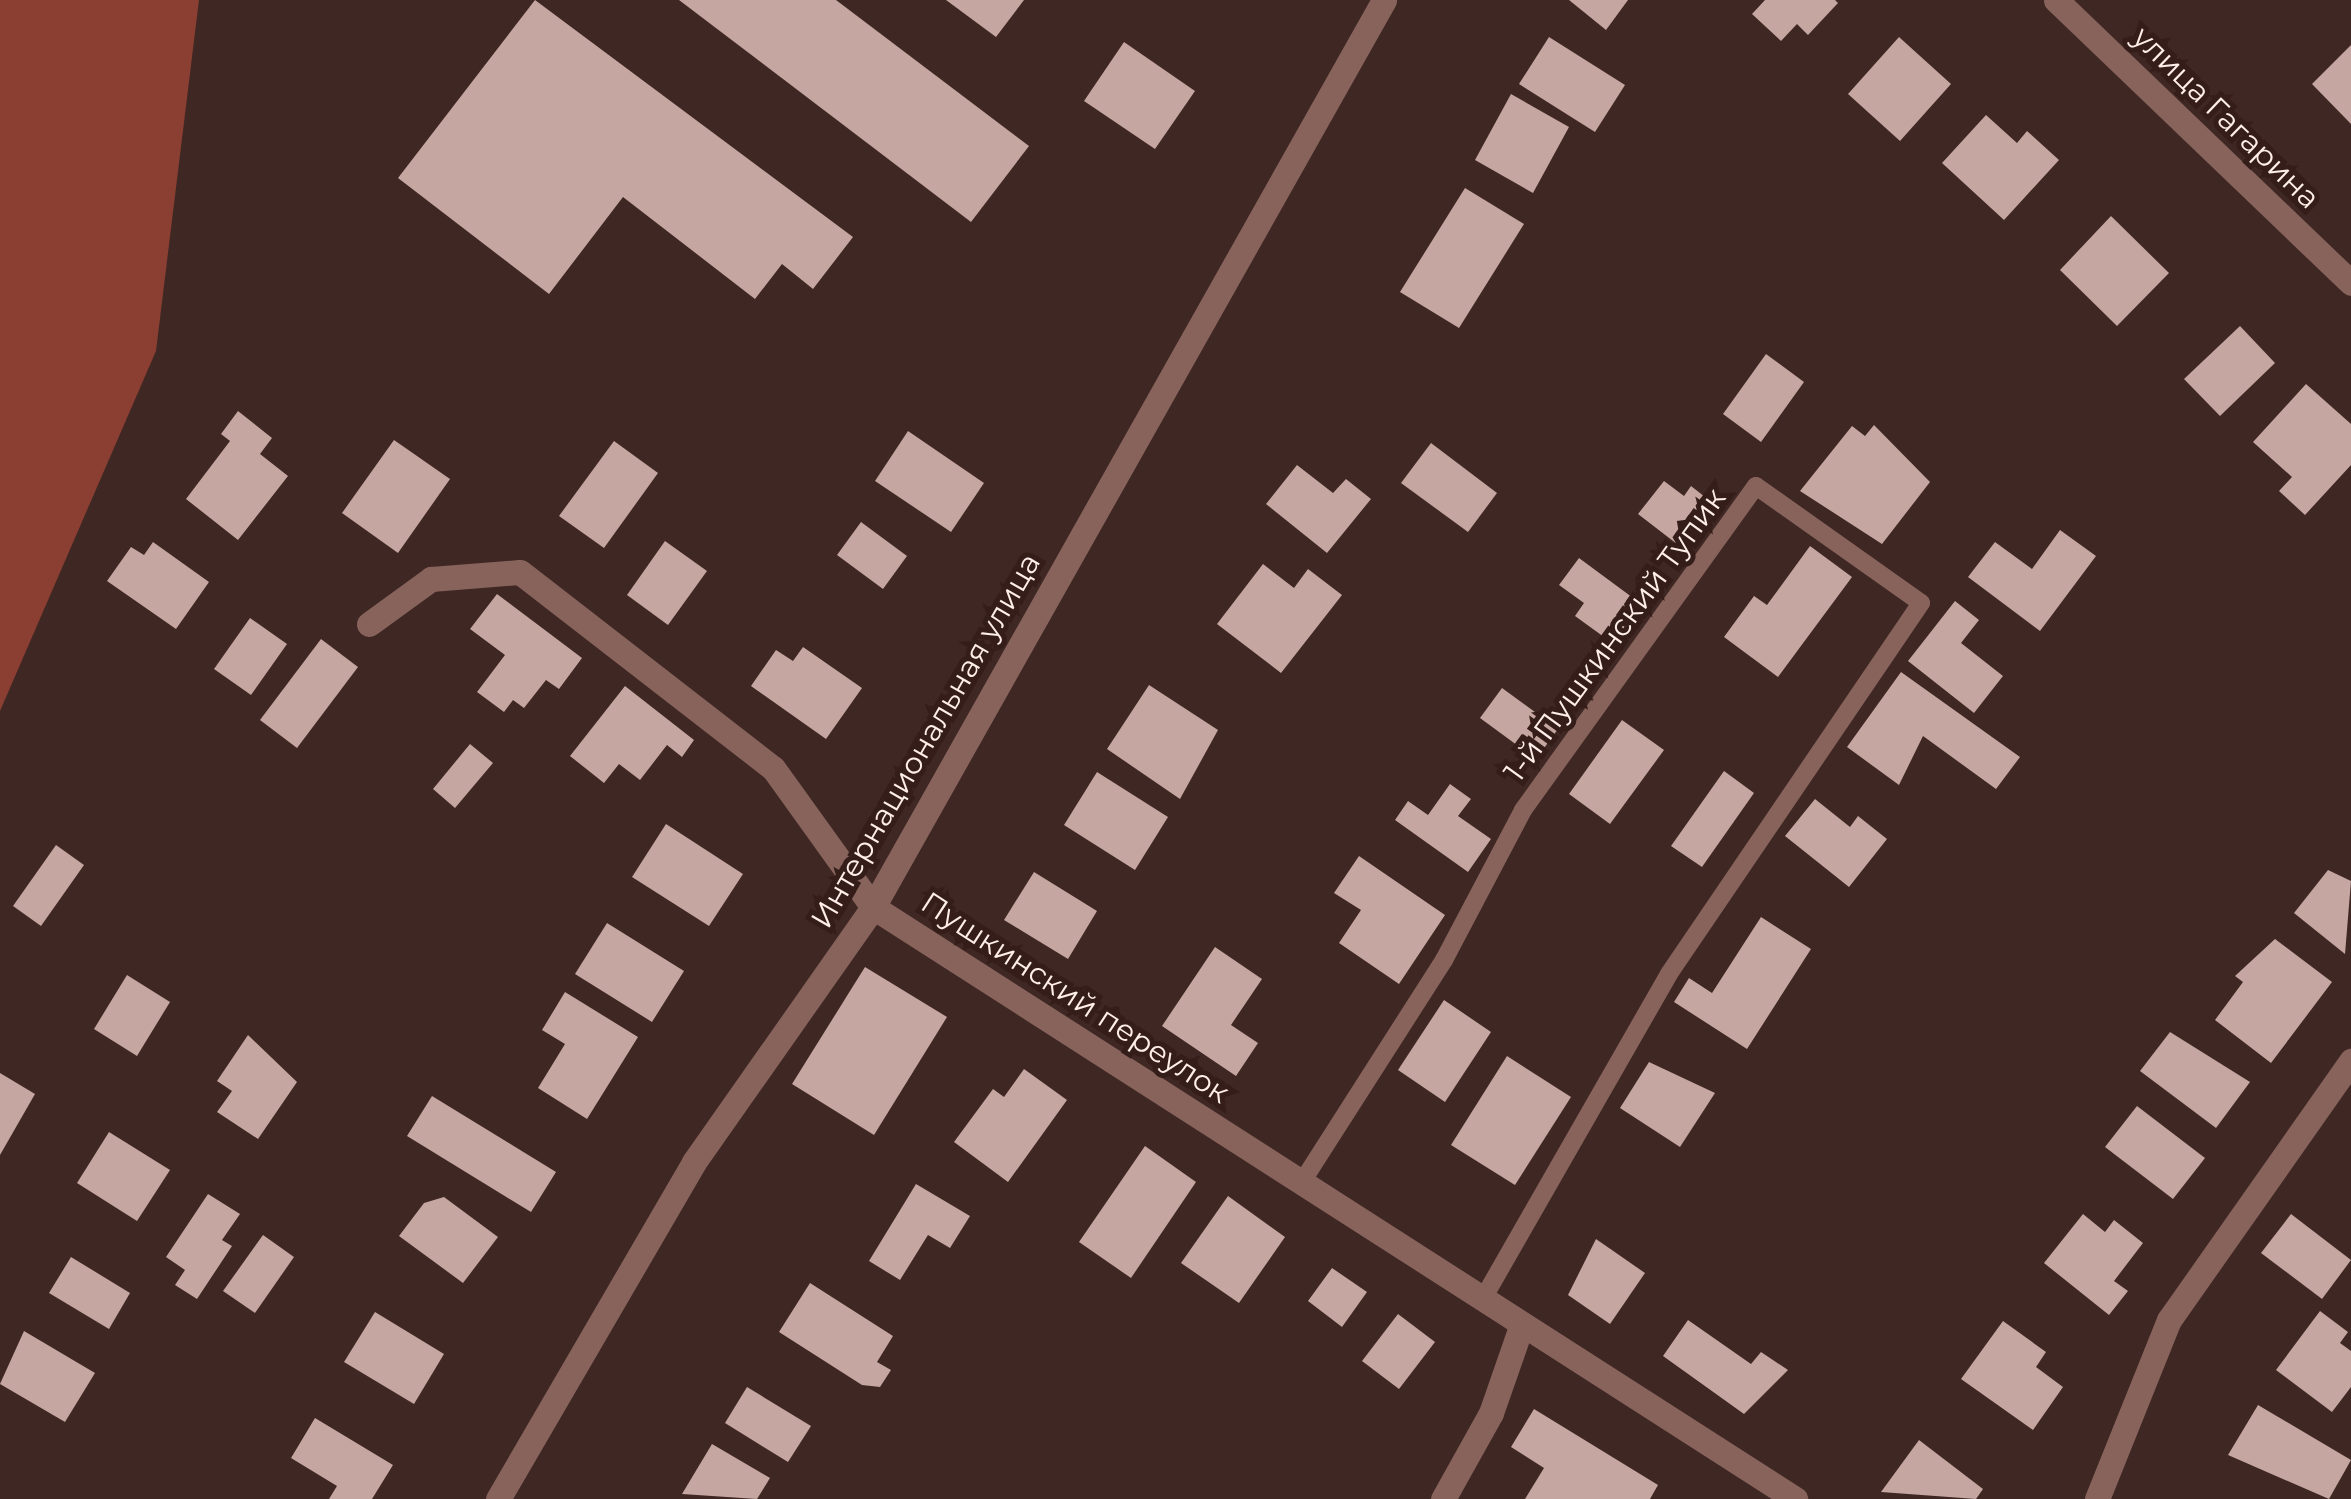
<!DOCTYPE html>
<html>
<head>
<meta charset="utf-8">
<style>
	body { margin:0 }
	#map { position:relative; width:2351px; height:1499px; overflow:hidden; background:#3f2723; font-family:Montserrat,sans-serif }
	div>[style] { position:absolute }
	.forest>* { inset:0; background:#8a3f32 }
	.building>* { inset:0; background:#c5a6a0 }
	.service>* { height:18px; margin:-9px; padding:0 9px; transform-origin:9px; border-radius:9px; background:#87635c }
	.minor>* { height:25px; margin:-12.5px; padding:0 12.5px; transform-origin:12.5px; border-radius:12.5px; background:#87635c }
	.tertiary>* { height:25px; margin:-12.5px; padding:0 12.5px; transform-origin:12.5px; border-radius:12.5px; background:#87635c }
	span { translate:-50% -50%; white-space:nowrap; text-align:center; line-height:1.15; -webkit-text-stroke:10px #351e19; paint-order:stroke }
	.street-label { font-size:30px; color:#ffeeea }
</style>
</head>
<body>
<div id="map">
	<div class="forest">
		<div style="clip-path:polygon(0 0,199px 0,156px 351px,0 711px)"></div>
	</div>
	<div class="building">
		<div style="clip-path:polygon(535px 0,853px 237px,813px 289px,782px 264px,755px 299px,623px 197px,549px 294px,398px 178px)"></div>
		<div style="clip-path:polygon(679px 0,836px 0,1029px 146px,971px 222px)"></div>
		<div style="clip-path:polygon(946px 0,1024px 0,996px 37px)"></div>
		<div style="clip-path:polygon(1569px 0,1628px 0,1606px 30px)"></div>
		<div style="clip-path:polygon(1765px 0,1835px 0,1838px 3px,1808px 35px,1797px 24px,1781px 41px,1752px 14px)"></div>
		<div style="clip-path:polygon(1549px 37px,1625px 85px,1595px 132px,1519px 84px)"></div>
		<div style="clip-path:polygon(1899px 37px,1951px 84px,1900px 141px,1848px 94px)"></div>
		<div style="clip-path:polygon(1124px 42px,1195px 91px,1155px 149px,1084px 101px)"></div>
		<div style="clip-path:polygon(2351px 45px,2351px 124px,2312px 84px)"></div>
		<div style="clip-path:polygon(1511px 94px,1569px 127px,1533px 193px,1475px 160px)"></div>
		<div style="clip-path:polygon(1986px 115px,2017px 143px,2027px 131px,2059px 160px,2004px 220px,1942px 163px)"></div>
		<div style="clip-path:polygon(1465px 188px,1524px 224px,1459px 328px,1400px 292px)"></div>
		<div style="clip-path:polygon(2111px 216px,2169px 273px,2117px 326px,2060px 270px)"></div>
		<div style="clip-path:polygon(2240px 326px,2275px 363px,2220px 416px,2184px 379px)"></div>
		<div style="clip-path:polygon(1766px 354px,1804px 382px,1761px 442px,1723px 414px)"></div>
		<div style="clip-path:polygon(2306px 384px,2351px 424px,2351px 465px,2305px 515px,2279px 491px,2292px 477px,2253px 442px)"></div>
		<div style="clip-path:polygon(238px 411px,272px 438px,260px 454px,288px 476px,238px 540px,186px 499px,230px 441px,221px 434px)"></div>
		<div style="clip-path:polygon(1874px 425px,1930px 482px,1882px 544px,1800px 491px,1852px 426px,1865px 436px)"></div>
		<div style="clip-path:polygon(908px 431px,984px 483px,951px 532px,875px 481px)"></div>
		<div style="clip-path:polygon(394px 440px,450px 479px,398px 553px,342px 513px)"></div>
		<div style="clip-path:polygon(614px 441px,658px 473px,604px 548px,559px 516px)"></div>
		<div style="clip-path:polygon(1431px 443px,1497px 493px,1468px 532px,1401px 483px)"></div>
		<div style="clip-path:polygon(1297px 465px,1333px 493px,1346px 479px,1371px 499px,1327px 553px,1266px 504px)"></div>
		<div style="clip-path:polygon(1664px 481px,1684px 496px,1691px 486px,1719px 508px,1686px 551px,1638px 514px)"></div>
		<div style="clip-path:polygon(861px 522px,907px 556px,883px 589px,837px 555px)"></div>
		<div style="clip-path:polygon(2060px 530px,2096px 556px,2040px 631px,1968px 577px,1995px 542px,2032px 569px)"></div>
		<div style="clip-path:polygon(665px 541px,707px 571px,668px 625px,627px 595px)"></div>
		<div style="clip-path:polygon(153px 542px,209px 582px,176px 629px,107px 581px,131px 547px,144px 555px)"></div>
		<div style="clip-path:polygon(1810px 546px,1852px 577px,1778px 677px,1724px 637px,1754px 596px,1767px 605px)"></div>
		<div style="clip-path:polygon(1579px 558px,1644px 606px,1615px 645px,1575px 616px,1584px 603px,1559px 585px)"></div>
		<div style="clip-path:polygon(1263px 564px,1294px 588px,1308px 569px,1342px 595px,1281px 673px,1217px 624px)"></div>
		<div style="clip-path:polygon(497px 594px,582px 658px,559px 689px,546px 680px,524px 708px,513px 700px,504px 712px,477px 692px,505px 655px,470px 629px)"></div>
		<div style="clip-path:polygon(1955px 601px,1979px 620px,1961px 643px,2003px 676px,1974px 713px,1908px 661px)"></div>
		<div style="clip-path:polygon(250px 618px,287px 644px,251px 695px,214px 669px)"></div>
		<div style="clip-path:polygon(321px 639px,358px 667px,297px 748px,260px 720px)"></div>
		<div style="clip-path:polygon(803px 647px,862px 688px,826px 739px,751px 686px,776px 650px,793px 661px)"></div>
		<div style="clip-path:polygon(1901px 672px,2020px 757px,1996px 789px,1923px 736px,1899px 785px,1847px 747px)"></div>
		<div style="clip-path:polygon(1149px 685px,1218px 730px,1180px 799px,1107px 749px)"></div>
		<div style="clip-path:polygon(625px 686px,694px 740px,682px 757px,667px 745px,640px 780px,619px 764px,604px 783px,570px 756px)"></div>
		<div style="clip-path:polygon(1502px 688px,1558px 729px,1536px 759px,1480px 718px)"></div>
		<div style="clip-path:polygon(1622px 720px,1664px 750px,1610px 824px,1569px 794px)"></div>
		<div style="clip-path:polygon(470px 744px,493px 763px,455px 808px,433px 789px)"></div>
		<div style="clip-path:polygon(1724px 771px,1754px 793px,1702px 867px,1671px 846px)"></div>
		<div style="clip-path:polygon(1097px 772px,1168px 817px,1135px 870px,1064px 825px)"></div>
		<div style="clip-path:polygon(1450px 784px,1471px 799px,1458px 816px,1491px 839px,1468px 872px,1395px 820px,1408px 801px,1428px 815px)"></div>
		<div style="clip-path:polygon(1815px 799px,1850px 827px,1858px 816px,1887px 839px,1849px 887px,1785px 836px)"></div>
		<div style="clip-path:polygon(666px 824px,743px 874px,709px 926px,632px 877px)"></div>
		<div style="clip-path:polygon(56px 845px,84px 865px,41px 926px,13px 906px)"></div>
		<div style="clip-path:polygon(1359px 856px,1445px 915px,1399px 984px,1339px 943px,1361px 910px,1334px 893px)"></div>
		<div style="clip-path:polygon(2328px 870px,2351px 881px,2345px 954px,2294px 913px)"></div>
		<div style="clip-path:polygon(1034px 872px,1097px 911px,1068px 959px,1004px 920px)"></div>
		<div style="clip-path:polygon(1761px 917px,1811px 949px,1747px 1049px,1674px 1002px,1689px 978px,1712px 993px)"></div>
		<div style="clip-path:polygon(607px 923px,684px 971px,652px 1022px,575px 974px)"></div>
		<div style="clip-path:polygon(2275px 939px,2332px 982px,2271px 1063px,2215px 1020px,2243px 982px,2235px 976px)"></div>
		<div style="clip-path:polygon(1215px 947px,1262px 979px,1231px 1025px,1258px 1043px,1236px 1076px,1162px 1026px)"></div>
		<div style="clip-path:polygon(865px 967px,947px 1017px,874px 1135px,792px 1084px)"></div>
		<div style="clip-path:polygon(127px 975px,170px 1002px,137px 1056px,94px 1029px)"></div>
		<div style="clip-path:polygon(565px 992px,638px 1037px,587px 1119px,538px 1088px,565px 1044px,542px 1030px)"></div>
		<div style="clip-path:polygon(1444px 1000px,1491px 1032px,1445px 1102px,1398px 1070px)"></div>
		<div style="clip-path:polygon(2170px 1032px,2250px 1082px,2216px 1128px,2140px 1071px)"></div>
		<div style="clip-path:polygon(248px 1035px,297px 1082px,258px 1139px,217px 1112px,232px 1091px,217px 1081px)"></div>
		<div style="clip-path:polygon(1507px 1056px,1571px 1097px,1515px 1185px,1451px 1145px)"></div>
		<div style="clip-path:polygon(1649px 1062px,1715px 1093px,1680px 1147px,1620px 1108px)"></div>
		<div style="clip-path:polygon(1024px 1069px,1067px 1100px,1008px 1182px,954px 1142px,993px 1089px,1004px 1097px)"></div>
		<div style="clip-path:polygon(0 1073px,35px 1094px,0 1155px)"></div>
		<div style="clip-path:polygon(432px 1096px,556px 1172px,531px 1212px,407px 1136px)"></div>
		<div style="clip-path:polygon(2137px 1106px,2205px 1158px,2173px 1199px,2105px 1147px)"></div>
		<div style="clip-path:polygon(109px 1132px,170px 1170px,137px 1221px,77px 1183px)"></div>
		<div style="clip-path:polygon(1145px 1146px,1196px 1182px,1131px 1278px,1079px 1242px)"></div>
		<div style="clip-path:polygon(916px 1184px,970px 1216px,950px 1248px,928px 1235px,900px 1280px,869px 1261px)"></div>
		<div style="clip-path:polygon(208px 1194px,240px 1214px,222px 1240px,232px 1246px,197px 1299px,175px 1285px,185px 1270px,166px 1257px)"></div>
		<div style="clip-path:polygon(1228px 1196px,1285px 1237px,1239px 1303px,1181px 1263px)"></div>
		<div style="clip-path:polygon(444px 1197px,498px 1237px,463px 1283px,399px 1236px,424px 1203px)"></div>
		<div style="clip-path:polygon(2083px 1214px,2105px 1232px,2114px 1220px,2143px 1243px,2114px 1281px,2128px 1291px,2109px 1315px,2044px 1263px)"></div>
		<div style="clip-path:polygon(2291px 1214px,2351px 1260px,2322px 1299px,2261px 1253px)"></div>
		<div style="clip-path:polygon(263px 1235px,294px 1257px,255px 1313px,223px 1291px)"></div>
		<div style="clip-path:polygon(1596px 1239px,1645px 1273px,1610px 1324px,1568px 1295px)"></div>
		<div style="clip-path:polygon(71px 1257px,130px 1293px,109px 1329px,49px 1293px)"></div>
		<div style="clip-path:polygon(1332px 1268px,1367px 1292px,1342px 1327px,1308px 1301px)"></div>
		<div style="clip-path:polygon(810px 1283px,893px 1336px,877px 1362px,891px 1370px,880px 1387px,862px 1385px,779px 1332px)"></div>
		<div style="clip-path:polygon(2320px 1311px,2348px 1332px,2340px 1343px,2351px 1351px,2351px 1387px,2332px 1412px,2276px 1370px)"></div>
		<div style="clip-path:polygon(375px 1312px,444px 1354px,414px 1404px,344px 1362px)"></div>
		<div style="clip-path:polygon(1398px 1314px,1435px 1342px,1399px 1389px,1362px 1361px)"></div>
		<div style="clip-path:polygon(1688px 1320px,1751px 1364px,1761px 1352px,1788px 1370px,1744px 1414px,1663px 1356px)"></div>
		<div style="clip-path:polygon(2003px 1321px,2046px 1352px,2036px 1367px,2063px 1387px,2033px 1430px,1961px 1379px)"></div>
		<div style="clip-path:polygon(24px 1331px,95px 1373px,65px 1422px,0 1384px)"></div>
		<div style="clip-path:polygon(747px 1387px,811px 1426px,788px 1462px,725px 1423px)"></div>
		<div style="clip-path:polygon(2258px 1405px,2351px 1460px,2329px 1499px,2228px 1455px)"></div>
		<div style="clip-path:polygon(1534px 1409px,1658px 1485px,1650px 1499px,1525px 1499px,1544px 1468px,1511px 1447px)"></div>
		<div style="clip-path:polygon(315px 1418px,393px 1465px,372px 1499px,329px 1499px,337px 1486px,291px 1458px)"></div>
		<div style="clip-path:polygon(1919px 1440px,1983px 1489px,1976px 1499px,1881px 1492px)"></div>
		<div style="clip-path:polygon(712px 1444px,770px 1478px,757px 1499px,682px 1494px)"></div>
	</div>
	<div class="service">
		<div style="left:1302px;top:1182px;width:264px;rotate:-57.4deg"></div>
		<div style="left:1444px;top:960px;width:170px;rotate:-62.2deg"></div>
		<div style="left:1523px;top:810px;width:399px;rotate:-54.3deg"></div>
		<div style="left:1756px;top:486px;width:202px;rotate:35.3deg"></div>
		<div style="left:1921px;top:603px;width:448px;rotate:124.2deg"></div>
		<div style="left:1669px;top:974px;width:374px;rotate:119.8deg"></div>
	</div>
	<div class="minor">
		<div style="left:369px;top:624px;width:77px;rotate:-36deg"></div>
		<div style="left:431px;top:579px;width:89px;rotate:-4.5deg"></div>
		<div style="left:520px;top:572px;width:320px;rotate:37.8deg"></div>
		<div style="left:773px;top:768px;width:171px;rotate:54.3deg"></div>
		<div style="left:873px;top:907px;width:1096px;rotate:32.7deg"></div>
		<div style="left:498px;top:1499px;width:390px;rotate:-59.8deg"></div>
		<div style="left:694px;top:1162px;width:312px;rotate:-54.9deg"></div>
		<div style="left:873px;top:907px;width:1041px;rotate:-60.6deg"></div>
		<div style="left:1443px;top:1499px;width:98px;rotate:-60.8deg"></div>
		<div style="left:1491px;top:1413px;width:94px;rotate:-70.8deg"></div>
		<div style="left:2097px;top:1499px;width:193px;rotate:-68.1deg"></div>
		<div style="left:2169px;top:1320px;width:317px;rotate:-54.9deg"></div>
	</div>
	<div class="tertiary">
		<div style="left:2056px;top:0;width:409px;rotate:43.8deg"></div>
	</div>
	<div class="street-label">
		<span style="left:2226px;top:118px;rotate:44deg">улица Гагарина</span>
		<span style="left:1615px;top:635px;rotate:-54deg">1-й Пушкинский Тупик</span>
		<span style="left:926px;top:741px;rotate:-60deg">Интернациональная улица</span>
		<span style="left:1075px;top:998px;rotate:33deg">Пушкинский переулок</span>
	</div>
</div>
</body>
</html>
